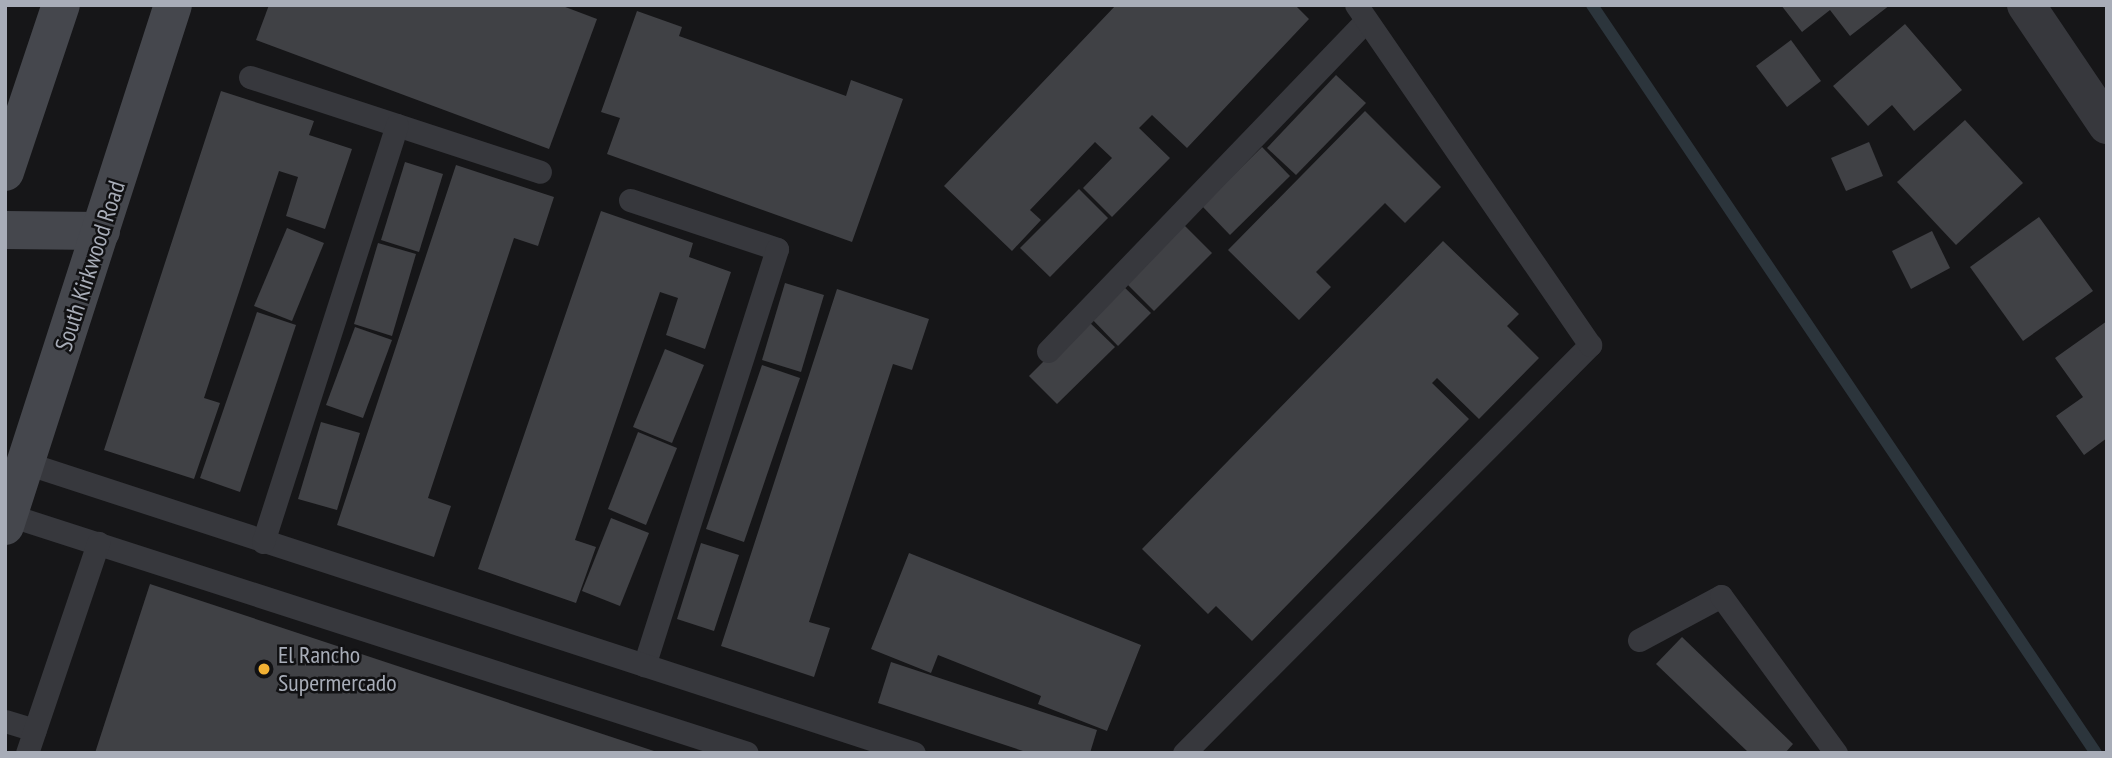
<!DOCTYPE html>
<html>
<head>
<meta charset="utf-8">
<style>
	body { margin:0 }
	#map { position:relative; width:2112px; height:758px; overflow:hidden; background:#161618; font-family:"PT Sans Narrow",sans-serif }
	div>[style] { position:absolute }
	.stream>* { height:12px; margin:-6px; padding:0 6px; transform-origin:6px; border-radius:6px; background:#2c353c }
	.building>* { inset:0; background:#404145 }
	.lane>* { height:23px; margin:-11.5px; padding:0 11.5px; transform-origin:11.5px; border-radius:11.5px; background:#37383d }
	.street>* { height:38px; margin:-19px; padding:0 19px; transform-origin:19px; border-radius:19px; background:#37383d }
	.secondary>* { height:38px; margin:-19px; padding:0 19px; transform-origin:19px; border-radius:19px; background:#45474d }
	.dots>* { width:19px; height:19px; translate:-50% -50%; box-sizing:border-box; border:4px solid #111113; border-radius:50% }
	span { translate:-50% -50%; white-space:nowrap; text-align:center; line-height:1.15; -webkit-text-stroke:5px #111113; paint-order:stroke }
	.street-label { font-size:24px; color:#a8adb8 }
	.poi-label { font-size:24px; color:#a8adb8 }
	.left { translate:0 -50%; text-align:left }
	.frame { position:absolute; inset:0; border:7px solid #a8adb8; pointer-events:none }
</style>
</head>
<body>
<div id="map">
	<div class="stream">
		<div style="left:1592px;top:5px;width:902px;rotate:56.03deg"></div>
	</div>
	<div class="building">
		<div style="clip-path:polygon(269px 5px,560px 5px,597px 19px,549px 149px,256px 40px)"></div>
		<div style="clip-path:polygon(1116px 5px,1295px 5px,1309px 19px,1187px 148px,1152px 115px,1139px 128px,1170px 158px,1112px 217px,1083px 188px,1112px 158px,1095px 142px,1030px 210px,1041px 220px,1012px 251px,944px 186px)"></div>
		<div style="clip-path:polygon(1781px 5px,1890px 5px,1850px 36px,1830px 10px,1802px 32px)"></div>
		<div style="clip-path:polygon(637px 11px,682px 27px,679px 36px,846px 96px,851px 80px,903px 99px,852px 242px,607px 154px,620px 118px,601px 112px)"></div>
		<div style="clip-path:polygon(1905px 24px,1962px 90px,1914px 131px,1892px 105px,1868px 126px,1833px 86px)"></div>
		<div style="clip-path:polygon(1791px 40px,1821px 81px,1787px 107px,1756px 66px)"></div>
		<div style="clip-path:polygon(1336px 75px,1366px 103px,1296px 175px,1267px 148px)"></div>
		<div style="clip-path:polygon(221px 91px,314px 121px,309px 135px,352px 149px,325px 229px,286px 216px,298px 177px,279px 171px,204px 398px,220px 403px,194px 479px,104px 450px)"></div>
		<div style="clip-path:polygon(1365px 111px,1441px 187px,1405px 223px,1385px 203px,1316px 272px,1331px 287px,1299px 320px,1228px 250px)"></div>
		<div style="clip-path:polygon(1965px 120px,2023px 183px,1956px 245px,1897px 182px)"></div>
		<div style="clip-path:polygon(1869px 142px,1883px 176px,1846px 191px,1831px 158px)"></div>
		<div style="clip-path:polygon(1262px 147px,1290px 176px,1230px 235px,1202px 206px)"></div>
		<div style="clip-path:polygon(405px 162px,443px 174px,419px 252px,381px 240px)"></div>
		<div style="clip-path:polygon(456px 165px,554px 197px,538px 246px,514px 238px,428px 498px,451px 506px,434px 557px,337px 525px)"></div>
		<div style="clip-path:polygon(1079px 189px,1108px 218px,1050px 277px,1020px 248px)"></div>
		<div style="clip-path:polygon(601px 211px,693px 243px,689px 257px,731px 272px,705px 349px,666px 335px,678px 298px,660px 292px,575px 540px,596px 547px,576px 603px,478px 569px)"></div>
		<div style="clip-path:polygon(2039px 217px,2093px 291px,2023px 341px,1970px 267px)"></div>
		<div style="clip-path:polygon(1183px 224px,1212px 253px,1154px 311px,1125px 282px)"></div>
		<div style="clip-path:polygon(287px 228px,324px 243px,292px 321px,254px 306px)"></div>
		<div style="clip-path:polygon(1932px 231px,1950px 268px,1911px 289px,1892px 251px)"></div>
		<div style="clip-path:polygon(1443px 241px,1519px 314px,1507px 326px,1539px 358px,1479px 419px,1437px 378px,1432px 383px,1469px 419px,1252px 641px,1216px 606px,1208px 614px,1142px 549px)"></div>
		<div style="clip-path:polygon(378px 243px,416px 254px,392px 336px,354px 324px)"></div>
		<div style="clip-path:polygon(785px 283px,824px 295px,801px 372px,762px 360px)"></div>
		<div style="clip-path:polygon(1121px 284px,1151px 313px,1118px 346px,1089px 316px)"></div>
		<div style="clip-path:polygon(837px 289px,929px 319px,912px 370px,893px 364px,809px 622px,830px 628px,814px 677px,721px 646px)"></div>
		<div style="clip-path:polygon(257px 312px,296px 325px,240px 492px,200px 478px)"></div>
		<div style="clip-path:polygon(1086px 319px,1115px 347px,1057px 404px,1029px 376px)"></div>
		<div style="clip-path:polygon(2107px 321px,2107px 438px,2084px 455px,2056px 416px,2083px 397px,2055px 358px)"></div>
		<div style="clip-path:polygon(355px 327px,392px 340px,363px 418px,326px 405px)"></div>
		<div style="clip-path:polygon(665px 349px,704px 365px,672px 443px,633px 427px)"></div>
		<div style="clip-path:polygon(762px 365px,800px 378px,744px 542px,706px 529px)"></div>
		<div style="clip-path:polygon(321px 422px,360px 433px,337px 510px,298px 499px)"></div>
		<div style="clip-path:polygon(638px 432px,677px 448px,646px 525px,608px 509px)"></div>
		<div style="clip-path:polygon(611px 518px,649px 533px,620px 606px,582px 591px)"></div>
		<div style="clip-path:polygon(701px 543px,739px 555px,714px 631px,677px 619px)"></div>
		<div style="clip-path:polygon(909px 553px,1141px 645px,1107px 731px,1038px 704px,1041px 696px,938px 655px,931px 673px,871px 649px)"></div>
		<div style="clip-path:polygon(150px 584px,657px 752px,657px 753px,95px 753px)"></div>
		<div style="clip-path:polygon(1682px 637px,1793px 744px,1785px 753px,1749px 753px,1656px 664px)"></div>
		<div style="clip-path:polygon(891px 662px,1097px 730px,1090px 753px,1029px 753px,878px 703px)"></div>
	</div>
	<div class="lane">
		<div style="left:250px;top:77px;width:305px;rotate:18.1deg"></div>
		<div style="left:630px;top:200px;width:155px;rotate:18.4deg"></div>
		<div style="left:777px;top:249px;width:437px;rotate:107.7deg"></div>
		<div style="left:1048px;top:351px;width:459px;rotate:-46.1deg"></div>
		<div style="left:26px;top:463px;width:934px;rotate:18.09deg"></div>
		<div style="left:9px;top:515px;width:775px;rotate:17.87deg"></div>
		<div style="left:263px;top:542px;width:438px;rotate:-72.2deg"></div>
		<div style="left:1639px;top:640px;width:93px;rotate:-28.2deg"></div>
		<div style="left:1721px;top:596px;width:195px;rotate:53.8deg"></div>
		<div style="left:5px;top:721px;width:31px;rotate:17deg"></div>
		<div style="left:27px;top:753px;width:222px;rotate:-71.3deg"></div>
		<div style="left:1184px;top:753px;width:576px;rotate:-45.14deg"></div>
		<div style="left:1590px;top:345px;width:413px;rotate:-124.5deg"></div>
	</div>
	<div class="street">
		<div style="left:2026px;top:5px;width:145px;rotate:56deg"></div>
	</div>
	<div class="secondary">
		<div style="left:5px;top:172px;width:176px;rotate:-71.5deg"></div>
		<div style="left:5px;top:230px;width:96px;rotate:0.6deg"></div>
		<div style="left:5px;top:526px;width:547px;rotate:-72.13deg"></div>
	</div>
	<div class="dots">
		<div style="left:264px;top:669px;background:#f2b134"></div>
	</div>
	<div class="street-label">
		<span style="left:90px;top:266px;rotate:-72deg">South Kirkwood Road</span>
	</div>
	<div class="poi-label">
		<span class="left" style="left:278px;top:669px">El Rancho<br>Supermercado</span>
	</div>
	<div class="frame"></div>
</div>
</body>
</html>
